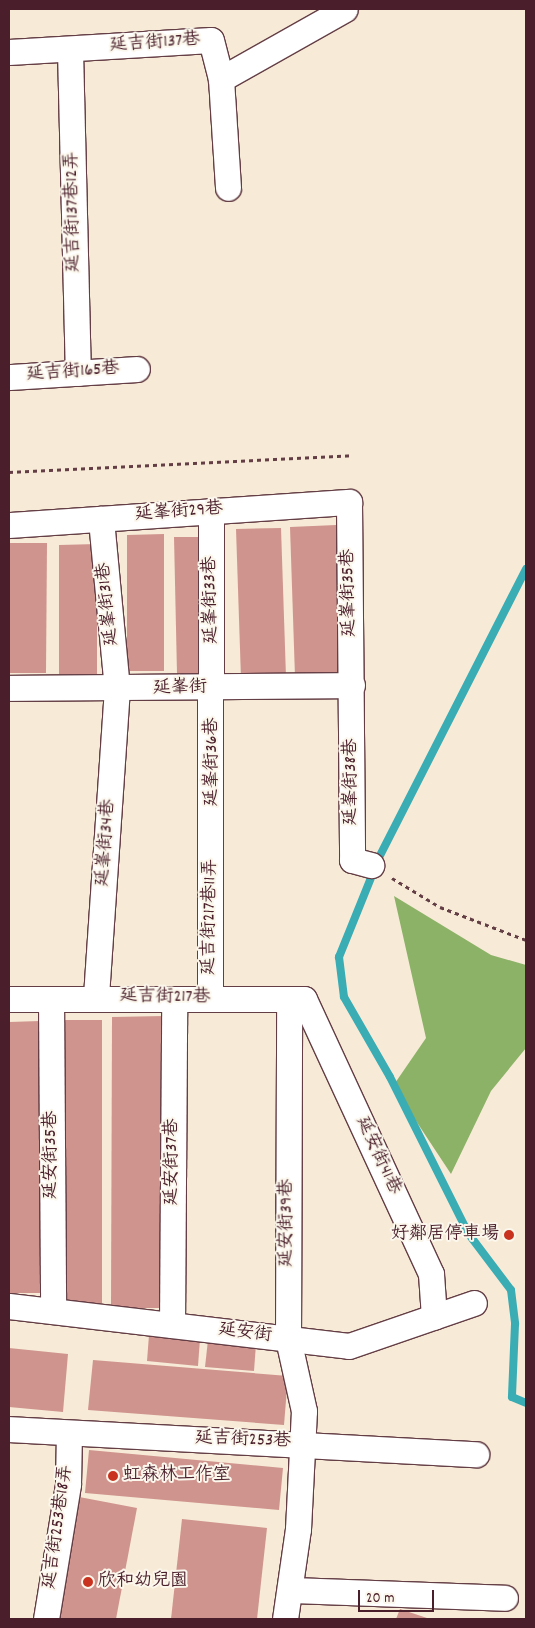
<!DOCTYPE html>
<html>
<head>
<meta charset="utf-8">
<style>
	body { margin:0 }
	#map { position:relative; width:535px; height:1628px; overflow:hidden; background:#f7ebd7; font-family:Dekko,"LXGW WenKai TC",sans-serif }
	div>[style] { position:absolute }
	.forest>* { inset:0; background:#8cb268 }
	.stream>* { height:8px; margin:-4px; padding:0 4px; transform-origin:4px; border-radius:4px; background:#3aacb4 }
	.building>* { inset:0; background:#cf948e }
	.path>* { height:3px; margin-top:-1.5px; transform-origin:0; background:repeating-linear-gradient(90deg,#643e45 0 4px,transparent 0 8px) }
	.roads { filter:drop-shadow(1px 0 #643e45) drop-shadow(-1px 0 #643e45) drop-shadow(0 1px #643e45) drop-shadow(0 -1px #643e45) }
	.minor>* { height:25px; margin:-12.5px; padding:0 12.5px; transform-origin:12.5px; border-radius:12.5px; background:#fff }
	.dots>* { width:14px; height:14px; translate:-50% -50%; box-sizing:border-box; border:2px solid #fbf7ec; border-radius:50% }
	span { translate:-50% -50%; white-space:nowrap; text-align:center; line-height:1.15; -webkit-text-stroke:4px #fbf7ec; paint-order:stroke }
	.street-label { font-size:18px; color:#4a1f2b }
	.poi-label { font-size:18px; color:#4a1f2b }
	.right { translate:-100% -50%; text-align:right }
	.left { translate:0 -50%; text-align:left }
	.frame { position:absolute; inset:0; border:10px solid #4a1f2b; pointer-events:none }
	.scale { position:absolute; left:358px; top:1590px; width:76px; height:22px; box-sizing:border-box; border:2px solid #4a1f2b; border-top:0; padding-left:6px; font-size:15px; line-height:18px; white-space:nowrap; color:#4a1f2b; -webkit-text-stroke:4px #fbf7ec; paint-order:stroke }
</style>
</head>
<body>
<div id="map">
	<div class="forest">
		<div style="clip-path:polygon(394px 896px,491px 955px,526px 965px,526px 1048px,491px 1091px,451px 1174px,393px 1086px,426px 1038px)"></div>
	</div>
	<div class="stream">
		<div style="left:526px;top:569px;width:324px;rotate:117deg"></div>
		<div style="left:379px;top:858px;width:107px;rotate:112deg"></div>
		<div style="left:339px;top:957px;width:40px;rotate:82.9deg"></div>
		<div style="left:344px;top:997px;width:92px;rotate:60.1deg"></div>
		<div style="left:390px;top:1077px;width:174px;rotate:63.4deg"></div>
		<div style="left:468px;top:1233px;width:71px;rotate:53deg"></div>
		<div style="left:511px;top:1290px;width:34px;rotate:83deg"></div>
		<div style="left:515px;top:1324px;width:73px;rotate:92.4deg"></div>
		<div style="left:512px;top:1397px;width:15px;rotate:23deg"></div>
	</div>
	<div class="building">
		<div style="clip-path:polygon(336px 525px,341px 675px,295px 677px,290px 527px)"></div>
		<div style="clip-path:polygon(281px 528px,286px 677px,241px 679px,236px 529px)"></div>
		<div style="clip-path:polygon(164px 534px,164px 671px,127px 671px,127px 535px)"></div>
		<div style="clip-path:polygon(174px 537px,212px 537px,214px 674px,177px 674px)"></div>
		<div style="clip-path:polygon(9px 543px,47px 543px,46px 673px,9px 673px)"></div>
		<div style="clip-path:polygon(97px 544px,97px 674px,59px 674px,59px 545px)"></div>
		<div style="clip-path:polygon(164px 1016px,164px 1308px,111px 1308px,112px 1017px)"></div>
		<div style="clip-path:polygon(60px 1020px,102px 1020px,102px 1303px,59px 1303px)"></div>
		<div style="clip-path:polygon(40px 1021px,40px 1293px,9px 1293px,9px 1022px)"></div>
		<div style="clip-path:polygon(149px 1335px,200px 1339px,198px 1366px,147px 1361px)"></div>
		<div style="clip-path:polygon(208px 1340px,256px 1344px,254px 1371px,205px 1367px)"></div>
		<div style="clip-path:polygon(9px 1348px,68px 1354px,63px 1412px,9px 1407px)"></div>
		<div style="clip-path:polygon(93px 1360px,288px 1376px,284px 1425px,88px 1410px)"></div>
		<div style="clip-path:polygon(89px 1450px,283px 1468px,279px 1510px,85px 1493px)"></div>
		<div style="clip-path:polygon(74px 1496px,137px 1508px,116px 1619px,54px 1619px)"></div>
		<div style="clip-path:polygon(182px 1519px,267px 1528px,257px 1619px,171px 1619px)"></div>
		<div style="clip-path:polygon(400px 1609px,430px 1619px,396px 1619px)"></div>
	</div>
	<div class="path">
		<div style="left:9px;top:472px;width:344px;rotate:-2.8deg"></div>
		<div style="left:392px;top:878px;width:56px;rotate:31.1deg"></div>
		<div style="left:440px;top:907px;width:92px;rotate:21deg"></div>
	</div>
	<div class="roads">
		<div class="minor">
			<div style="left:70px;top:50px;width:323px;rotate:88.6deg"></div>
			<div style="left:9px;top:52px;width:202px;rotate:-3.4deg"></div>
			<div style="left:211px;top:40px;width:40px;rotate:75.6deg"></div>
			<div style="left:221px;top:79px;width:109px;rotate:86.3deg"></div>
			<div style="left:221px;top:79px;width:142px;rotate:-29.4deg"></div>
			<div style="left:9px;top:377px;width:128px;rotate:-3.6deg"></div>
			<div style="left:9px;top:525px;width:341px;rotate:-3.9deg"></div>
			<div style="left:349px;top:502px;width:358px;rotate:89.5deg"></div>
			<div style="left:352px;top:860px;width:20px;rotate:15deg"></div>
			<div style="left:9px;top:688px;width:343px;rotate:-0.5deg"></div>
			<div style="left:96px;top:996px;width:308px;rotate:-86.1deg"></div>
			<div style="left:117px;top:689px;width:171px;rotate:-95.4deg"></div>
			<div style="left:9px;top:999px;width:295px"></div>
			<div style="left:51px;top:999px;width:312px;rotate:89.6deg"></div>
			<div style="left:210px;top:999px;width:488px;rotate:-89.9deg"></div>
			<div style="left:304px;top:999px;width:303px;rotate:65.2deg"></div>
			<div style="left:431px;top:1274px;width:43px;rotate:86deg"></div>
			<div style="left:9px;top:1306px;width:342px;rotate:6.7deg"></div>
			<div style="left:349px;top:1346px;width:132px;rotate:-19deg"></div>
			<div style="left:172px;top:1325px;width:326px;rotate:-89.6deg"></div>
			<div style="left:9px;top:1429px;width:468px;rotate:3.1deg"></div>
			<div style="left:291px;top:1590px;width:214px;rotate:2.1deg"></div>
			<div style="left:46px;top:1619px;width:137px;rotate:-80.7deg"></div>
			<div style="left:68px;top:1484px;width:50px;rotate:-88.9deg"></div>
			<div style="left:285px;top:1619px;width:91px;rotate:-81.8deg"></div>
			<div style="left:298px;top:1529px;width:118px;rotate:-87.1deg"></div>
			<div style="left:304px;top:1411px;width:74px;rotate:-102.5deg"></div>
			<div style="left:288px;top:1339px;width:340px;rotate:-89.8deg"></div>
		</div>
	</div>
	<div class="dots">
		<div style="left:509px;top:1235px;background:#c8321e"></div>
		<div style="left:113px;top:1476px;background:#c8321e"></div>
		<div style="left:88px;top:1582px;background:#c8321e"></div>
	</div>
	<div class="street-label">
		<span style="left:155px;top:44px;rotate:-4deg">延吉街137巷</span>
		<span style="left:74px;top:212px;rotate:-91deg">延吉街137巷12弄</span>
		<span style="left:73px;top:373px;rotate:-4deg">延吉街165巷</span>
		<span style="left:179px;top:513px;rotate:-4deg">延峯街29巷</span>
		<span style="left:350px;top:593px;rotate:-91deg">延峯街35巷</span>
		<span style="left:212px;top:600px;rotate:-91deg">延峯街33巷</span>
		<span style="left:109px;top:604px;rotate:-96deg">延峯街31巷</span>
		<span style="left:180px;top:689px;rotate:-1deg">延峯街</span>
		<span style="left:213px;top:762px;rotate:-90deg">延峯街36巷</span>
		<span style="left:352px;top:782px;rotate:-90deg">延峯街38巷</span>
		<span style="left:107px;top:843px;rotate:-86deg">延峯街34巷</span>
		<span style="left:211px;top:917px;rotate:-89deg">延吉街217巷11弄</span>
		<span style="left:165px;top:998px;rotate:1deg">延吉街217巷</span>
		<span style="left:52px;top:1155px;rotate:-90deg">延安街35巷</span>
		<span style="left:377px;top:1156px;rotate:65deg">延安街41巷</span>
		<span style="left:173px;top:1162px;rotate:-90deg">延安街37巷</span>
		<span style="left:288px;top:1223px;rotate:-90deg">延安街39巷</span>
		<span style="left:245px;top:1334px;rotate:7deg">延安街</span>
		<span style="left:243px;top:1441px;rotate:2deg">延吉街253巷</span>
		<span style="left:59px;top:1527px;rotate:-82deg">延吉街253巷18弄</span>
	</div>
	<div class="poi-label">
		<span class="right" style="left:499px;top:1235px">好鄰居停車場</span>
		<span class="left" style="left:123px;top:1476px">虹森林工作室</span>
		<span class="left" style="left:98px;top:1582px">欣和幼兒園</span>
	</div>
	<div class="frame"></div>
	<div class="scale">20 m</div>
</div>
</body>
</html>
